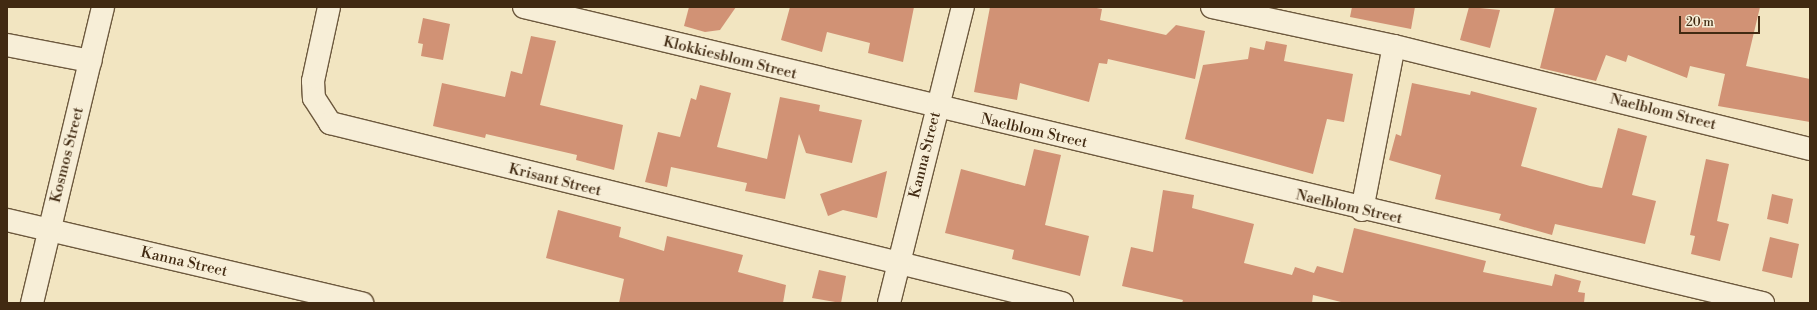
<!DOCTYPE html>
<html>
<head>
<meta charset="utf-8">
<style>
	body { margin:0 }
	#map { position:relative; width:1817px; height:310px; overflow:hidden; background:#f2e5c1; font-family:"Libre Bodoni",serif }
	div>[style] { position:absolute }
	.building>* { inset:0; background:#d19275 }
	.roads { filter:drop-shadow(1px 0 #6d593e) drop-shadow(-1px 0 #6d593e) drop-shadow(0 1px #6d593e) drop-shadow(0 -1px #6d593e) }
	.minor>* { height:22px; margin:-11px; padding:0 11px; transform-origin:11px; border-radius:11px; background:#f7eed7 }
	span { translate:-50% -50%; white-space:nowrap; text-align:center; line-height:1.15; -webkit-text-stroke:4px #f7eed7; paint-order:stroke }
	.street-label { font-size:15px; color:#412a12 }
	.frame { position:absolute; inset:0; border:8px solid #412a12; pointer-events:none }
	.scale { position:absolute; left:1679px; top:16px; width:81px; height:18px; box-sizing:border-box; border:2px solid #412a12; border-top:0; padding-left:5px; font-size:12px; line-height:14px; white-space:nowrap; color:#412a12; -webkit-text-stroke:3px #f7eed7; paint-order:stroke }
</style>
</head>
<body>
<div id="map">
	<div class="building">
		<div style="clip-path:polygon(689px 7px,736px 7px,720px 30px,705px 32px,684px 26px)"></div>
		<div style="clip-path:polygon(790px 7px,914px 7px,903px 62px,868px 53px,870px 43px,827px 32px,822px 52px,781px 40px)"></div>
		<div style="clip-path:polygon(990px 7px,1091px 7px,1102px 9px,1100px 20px,1166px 35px,1176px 25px,1205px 31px,1195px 79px,1108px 59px,1107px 64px,1099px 63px,1089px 102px,1020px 83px,1017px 100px,974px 92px)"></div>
		<div style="clip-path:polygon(1352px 7px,1415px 7px,1411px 29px,1350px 17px)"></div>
		<div style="clip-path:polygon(1469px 7px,1500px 10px,1490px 48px,1460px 40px)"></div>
		<div style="clip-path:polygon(1555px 7px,1760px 7px,1746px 66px,1810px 79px,1810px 122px,1718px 106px,1725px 74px,1690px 66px,1687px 78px,1628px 55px,1626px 62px,1606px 55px,1596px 81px,1540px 68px)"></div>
		<div style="clip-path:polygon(423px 18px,450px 24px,443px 60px,421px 56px,423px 44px,418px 43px)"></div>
		<div style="clip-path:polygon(531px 36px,556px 41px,540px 105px,623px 125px,614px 170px,576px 160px,577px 155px,486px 134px,485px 138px,433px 126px,442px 83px,505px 97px,511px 71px,522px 74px)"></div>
		<div style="clip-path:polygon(1266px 41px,1287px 45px,1284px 61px,1353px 74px,1344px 122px,1327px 119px,1313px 174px,1185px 139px,1203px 65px,1248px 59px,1250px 47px,1264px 50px)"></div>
		<div style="clip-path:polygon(1412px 83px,1470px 95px,1471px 91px,1537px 108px,1521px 166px,1590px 186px,1602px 188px,1618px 128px,1647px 136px,1632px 195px,1656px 201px,1645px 244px,1555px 224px,1552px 235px,1499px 220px,1501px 214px,1435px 199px,1441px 175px,1389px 160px,1396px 134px,1401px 136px)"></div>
		<div style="clip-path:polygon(700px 85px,731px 93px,717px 147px,767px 159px,780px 97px,820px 105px,819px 111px,862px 120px,852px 163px,806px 153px,799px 134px,785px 199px,745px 191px,747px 183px,671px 167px,667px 187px,645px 182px,658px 132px,680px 137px,691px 98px,696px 100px)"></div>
		<div style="clip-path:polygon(1034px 149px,1061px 155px,1045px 225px,1089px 236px,1080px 276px,1012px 259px,1014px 250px,945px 233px,961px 169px,1025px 186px)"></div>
		<div style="clip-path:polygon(1706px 159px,1729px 164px,1717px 221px,1729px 224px,1720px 261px,1691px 254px,1695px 236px,1690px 235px)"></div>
		<div style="clip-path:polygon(887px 171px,877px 218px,843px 210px,828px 216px,820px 194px)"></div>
		<div style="clip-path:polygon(1163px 190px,1194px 195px,1192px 208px,1254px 224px,1244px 263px,1292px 275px,1295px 267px,1314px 273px,1317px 266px,1343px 273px,1354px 228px,1486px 261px,1483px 272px,1552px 286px,1555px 274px,1581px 281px,1578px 292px,1585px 293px,1584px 303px,1345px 303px,1313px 295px,1312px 303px,1182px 303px,1183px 300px,1122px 286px,1131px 247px,1153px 252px)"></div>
		<div style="clip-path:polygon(1772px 194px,1793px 199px,1788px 224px,1767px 219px)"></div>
		<div style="clip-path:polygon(558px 210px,621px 227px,619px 237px,664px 251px,667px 236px,743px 255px,738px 272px,786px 285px,783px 303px,619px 303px,624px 279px,546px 258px)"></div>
		<div style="clip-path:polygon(1770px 237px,1799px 244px,1792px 278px,1762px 271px)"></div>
		<div style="clip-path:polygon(819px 270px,846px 276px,841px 303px,812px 298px)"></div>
	</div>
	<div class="roads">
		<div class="minor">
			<div style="left:329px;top:7px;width:76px;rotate:102.2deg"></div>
			<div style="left:313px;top:81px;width:17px;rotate:87deg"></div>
			<div style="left:314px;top:98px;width:30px;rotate:57deg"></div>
			<div style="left:330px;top:123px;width:754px;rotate:13.82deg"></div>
			<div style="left:524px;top:7px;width:1274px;rotate:13.44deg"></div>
			<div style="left:1212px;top:7px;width:186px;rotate:12.1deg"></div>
			<div style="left:1394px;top:46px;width:429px;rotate:13.9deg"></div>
			<div style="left:7px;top:45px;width:85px;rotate:10.9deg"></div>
			<div style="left:1362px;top:210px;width:167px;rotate:-79deg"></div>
			<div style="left:7px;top:220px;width:365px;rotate:13.2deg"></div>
			<div style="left:32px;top:303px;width:304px;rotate:-76.5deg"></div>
			<div style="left:889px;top:303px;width:305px;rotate:-76deg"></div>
		</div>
	</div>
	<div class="street-label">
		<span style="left:730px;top:58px;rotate:14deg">Klokkiesblom Street</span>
		<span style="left:1663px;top:112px;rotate:14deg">Naelblom Street</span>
		<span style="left:1034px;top:131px;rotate:13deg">Naelblom Street</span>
		<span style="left:67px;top:155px;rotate:-76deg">Kosmos Street</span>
		<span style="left:925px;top:155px;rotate:-76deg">Kanna Street</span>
		<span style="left:555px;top:180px;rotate:14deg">Krisant Street</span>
		<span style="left:1349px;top:207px;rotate:13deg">Naelblom Street</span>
		<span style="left:184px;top:262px;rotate:13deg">Kanna Street</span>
	</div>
	<div class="frame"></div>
	<div class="scale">20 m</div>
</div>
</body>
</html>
